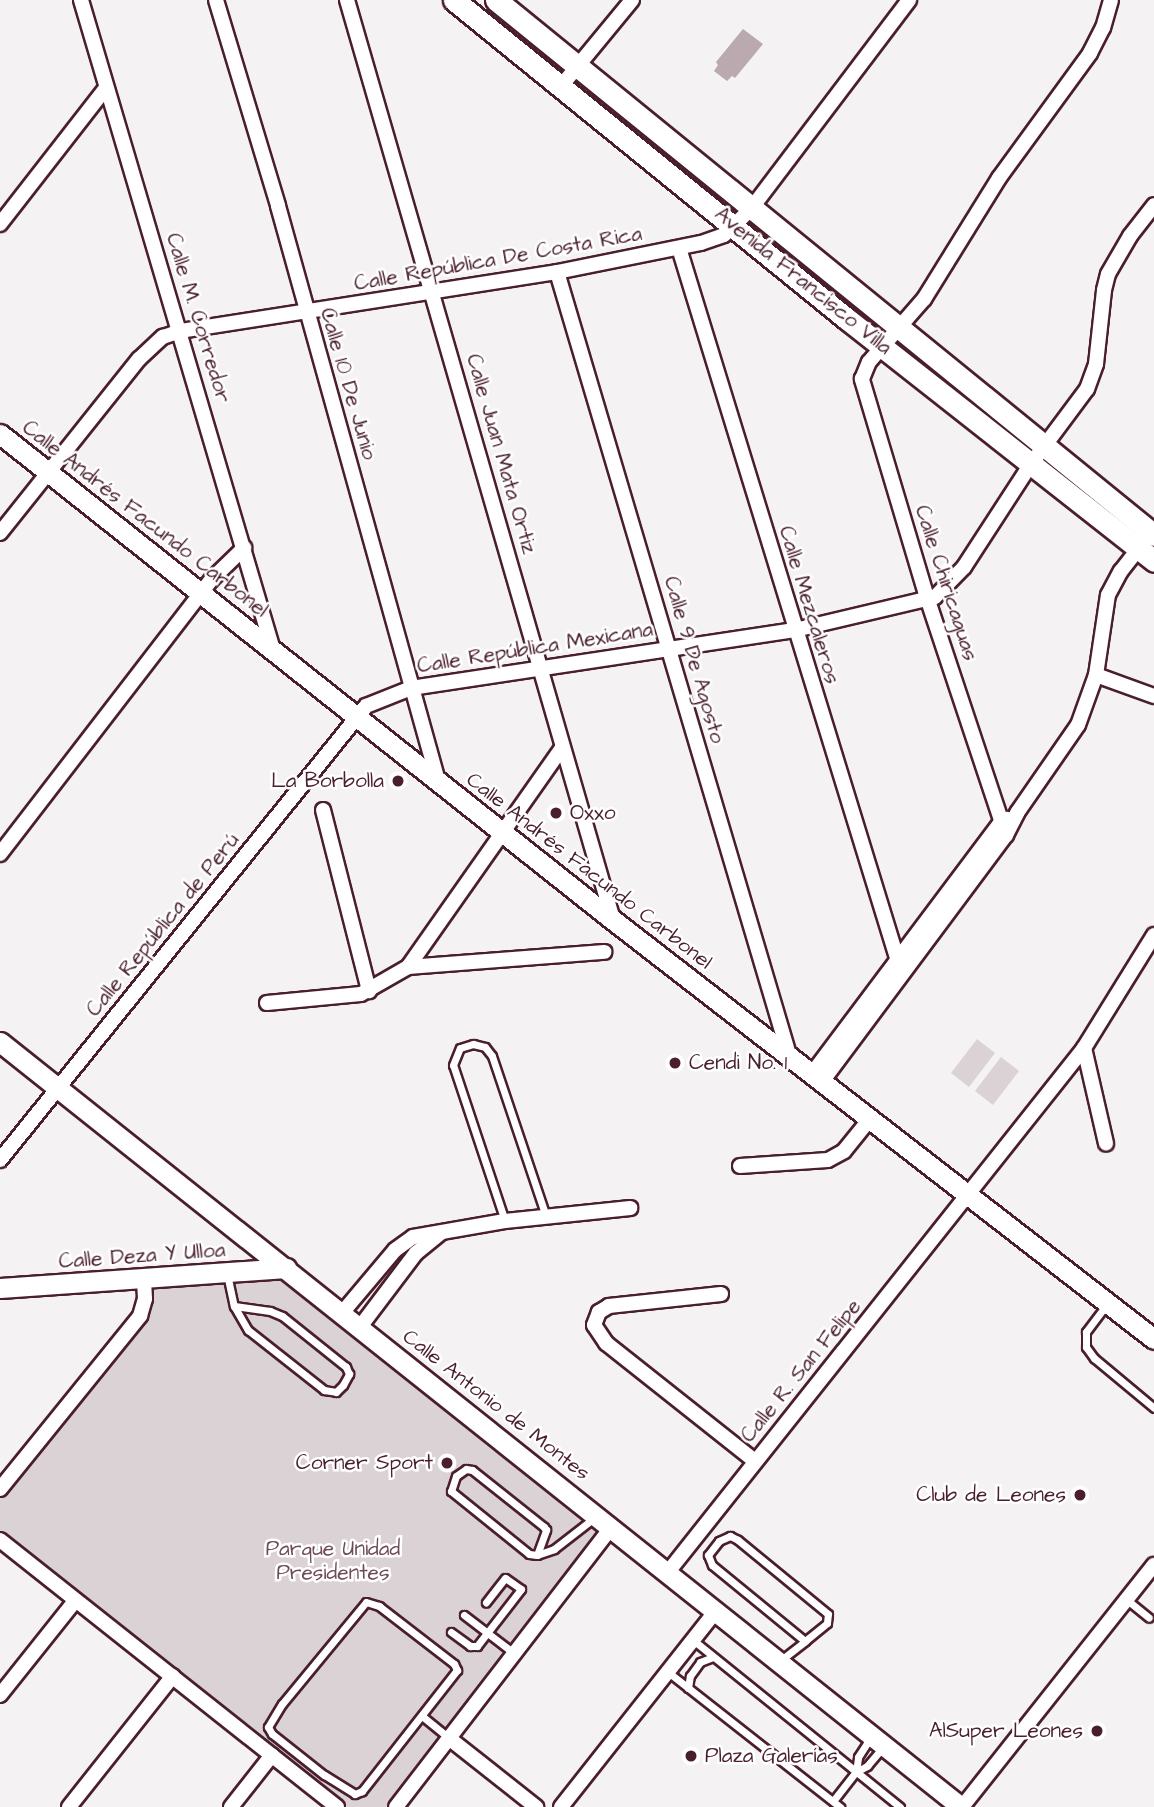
<!DOCTYPE html>
<html>
<head>
<meta charset="utf-8">
<style>
	body { margin:0 }
	#map { position:relative; width:1154px; height:1807px; overflow:hidden; background:#f4f2f2; font-family:"Architects Daughter",sans-serif }
	div>[style] { position:absolute }
	.green>* { inset:0; background:#dbd2d5 }
	.water>* { inset:0; background:#baa9ae }
	.roads { filter:drop-shadow(2px 0 #4a1f2b) drop-shadow(-2px 0 #4a1f2b) drop-shadow(0 2px #4a1f2b) drop-shadow(0 -2px #4a1f2b) }
	.lane>* { height:7px; margin:-3.5px; padding:0 3.5px; transform-origin:3.5px; border-radius:3.5px; background:#fff }
	.street>* { height:14px; margin:-7px; padding:0 7px; transform-origin:7px; border-radius:7px; background:#fff }
	.secondary>* { height:19px; margin:-9.5px; padding:0 9.5px; transform-origin:9.5px; border-radius:9.5px; background:#fff }
	.primary>* { height:21px; margin:-10.5px; padding:0 10.5px; transform-origin:10.5px; border-radius:10.5px; background:#fff }
	.dots>* { width:19px; height:19px; translate:-50% -50%; box-sizing:border-box; border:4px solid #fff; border-radius:50% }
	span { translate:-50% -50%; white-space:nowrap; text-align:center; line-height:1.15; -webkit-text-stroke:5px #fff; paint-order:stroke }
	.street-label { font-size:21px; color:#4a1f2b }
	.poi-label { font-size:21px; color:#4a1f2b }
	.right { translate:-100% -50%; text-align:right }
	.left { translate:0 -50%; text-align:left }
	.park-label { font-size:21px; color:#6e4c56 }
</style>
</head>
<body>
<div id="map">
	<div class="green">
		<div style="clip-path:polygon(977px 1039px,995px 1053px,969px 1087px,951px 1073px)"></div>
		<div style="clip-path:polygon(1001px 1057px,1019px 1071px,993px 1105px,975px 1091px)"></div>
		<div style="clip-path:polygon(280px 1270px,607px 1529px,394px 1807px,329px 1807px,0 1544px,0 1484px,146px 1300px,147px 1280px)"></div>
	</div>
	<div class="water">
		<div style="clip-path:polygon(743px 29px,763px 44px,735px 78px,732px 76px,727px 81px,714px 71px,718px 65px,716px 62px)"></div>
	</div>
	<div class="roads">
		<div class="lane">
			<div style="left:505px;top:1221px;width:164px;rotate:-108.4deg"></div>
			<div style="left:453px;top:1065px;width:18px;rotate:-68deg"></div>
			<div style="left:460px;top:1048px;width:14px;rotate:-17deg"></div>
			<div style="left:473px;top:1044px;width:12px;rotate:14deg"></div>
			<div style="left:485px;top:1047px;width:11px;rotate:52deg"></div>
			<div style="left:492px;top:1056px;width:169px;rotate:71.4deg"></div>
			<div style="left:227px;top:1274px;width:33px;rotate:78deg"></div>
			<div style="left:234px;top:1306px;width:28px;rotate:60deg"></div>
			<div style="left:248px;top:1330px;width:97px;rotate:38.3deg"></div>
			<div style="left:324px;top:1390px;width:12px;rotate:9deg"></div>
			<div style="left:336px;top:1392px;width:10px;rotate:-45deg"></div>
			<div style="left:343px;top:1385px;width:13px;rotate:-61deg"></div>
			<div style="left:349px;top:1374px;width:8px;rotate:-113deg"></div>
			<div style="left:346px;top:1367px;width:82px;rotate:-141.4deg"></div>
			<div style="left:282px;top:1316px;width:13px;rotate:-157deg"></div>
			<div style="left:270px;top:1311px;width:36px;rotate:-172deg"></div>
			<div style="left:1107px;top:1304px;width:35px;rotate:127deg"></div>
			<div style="left:1086px;top:1332px;width:15px;rotate:90deg"></div>
			<div style="left:1086px;top:1347px;width:14px;rotate:54deg"></div>
			<div style="left:1094px;top:1358px;width:78px;rotate:39.8deg"></div>
			<div style="left:537px;top:1555px;width:27px;rotate:-70deg"></div>
			<div style="left:546px;top:1530px;width:4px;rotate:-124deg"></div>
			<div style="left:544px;top:1527px;width:92px;rotate:-141.6deg"></div>
			<div style="left:472px;top:1470px;width:6px;rotate:-171deg"></div>
			<div style="left:466px;top:1469px;width:12px;rotate:145deg"></div>
			<div style="left:456px;top:1476px;width:16px;rotate:108deg"></div>
			<div style="left:451px;top:1491px;width:100px;rotate:38.9deg"></div>
			<div style="left:529px;top:1554px;width:8px;rotate:7deg"></div>
			<div style="left:537px;top:1555px;width:18px;rotate:-19deg"></div>
			<div style="left:554px;top:1549px;width:51px;rotate:-37.8deg"></div>
			<div style="left:1127px;top:1600px;width:28px;rotate:39deg"></div>
			<div style="left:366px;top:1602px;width:14px;rotate:17deg"></div>
			<div style="left:379px;top:1606px;width:95px;rotate:37.7deg"></div>
			<div style="left:454px;top:1664px;width:7px;rotate:63deg"></div>
			<div style="left:457px;top:1670px;width:154px;rotate:128.1deg"></div>
			<div style="left:362px;top:1791px;width:8px;rotate:157deg"></div>
			<div style="left:355px;top:1794px;width:36px;rotate:-148deg"></div>
			<div style="left:324px;top:1775px;width:66px;rotate:-141.7deg"></div>
			<div style="left:272px;top:1734px;width:8px;rotate:-120deg"></div>
			<div style="left:268px;top:1727px;width:27px;rotate:-59deg"></div>
			<div style="left:282px;top:1704px;width:132px;rotate:-50.5deg"></div>
			<div style="left:464px;top:1615px;width:64px;rotate:37.4deg"></div>
			<div style="left:451px;top:1632px;width:24px;rotate:36deg"></div>
			<div style="left:470px;top:1646px;width:7px"></div>
			<div style="left:477px;top:1646px;width:72px;rotate:-52.3deg"></div>
			<div style="left:521px;top:1589px;width:19px;rotate:-145deg"></div>
			<div style="left:505px;top:1578px;width:31px;rotate:128deg"></div>
			<div style="left:693px;top:1640px;width:266px;rotate:38.9deg"></div>
			<div style="left:781px;top:1660px;width:31px;rotate:-38deg"></div>
			<div style="left:805px;top:1641px;width:28px;rotate:-39deg"></div>
			<div style="left:827px;top:1623px;width:9px;rotate:-84deg"></div>
			<div style="left:828px;top:1614px;width:117px;rotate:-140.6deg"></div>
			<div style="left:738px;top:1540px;width:9px;rotate:-153deg"></div>
			<div style="left:730px;top:1536px;width:12px;rotate:156deg"></div>
			<div style="left:719px;top:1541px;width:18px;rotate:128deg"></div>
			<div style="left:708px;top:1555px;width:11px;rotate:68deg"></div>
			<div style="left:712px;top:1565px;width:120px;rotate:39.3deg"></div>
			<div style="left:668px;top:1672px;width:219px;rotate:38.1deg"></div>
			<div style="left:688px;top:1688px;width:12px;rotate:-81deg"></div>
			<div style="left:690px;top:1676px;width:17px;rotate:-54deg"></div>
			<div style="left:700px;top:1662px;width:14px;rotate:-21deg"></div>
			<div style="left:422px;top:1716px;width:36px;rotate:39deg"></div>
			<div style="left:856px;top:1772px;width:15px;rotate:-82deg"></div>
			<div style="left:858px;top:1757px;width:24px;rotate:-57deg"></div>
			<div style="left:833px;top:1801px;width:37px;rotate:-52deg"></div>
			<div style="left:856px;top:1772px;width:13px;rotate:-29deg"></div>
			<div style="left:867px;top:1766px;width:23px;rotate:-50deg"></div>
		</div>
		<div class="street">
			<div style="left:81px;top:0;width:678px;rotate:73.54deg"></div>
			<div style="left:216px;top:0;width:215px;rotate:73.2deg"></div>
			<div style="left:278px;top:206px;width:597px;rotate:74.45deg"></div>
			<div style="left:347px;top:0;width:958px;rotate:73.87deg"></div>
			<div style="left:562px;top:85px;width:110px;rotate:-50.5deg"></div>
			<div style="left:0;top:224px;width:172px;rotate:-52.1deg"></div>
			<div style="left:679px;top:248px;width:759px;rotate:72.93deg"></div>
			<div style="left:557px;top:272px;width:820px;rotate:73.49deg"></div>
			<div style="left:0;top:533px;width:223px;rotate:-51.4deg"></div>
			<div style="left:139px;top:359px;width:33px;rotate:-43deg"></div>
			<div style="left:163px;top:337px;width:18px;rotate:-19deg"></div>
			<div style="left:180px;top:331px;width:382px;rotate:-8.9deg"></div>
			<div style="left:557px;top:272px;width:147px;rotate:-11.4deg"></div>
			<div style="left:701px;top:243px;width:24px;rotate:-19deg"></div>
			<div style="left:724px;top:235px;width:37px;rotate:-44deg"></div>
			<div style="left:751px;top:209px;width:262px;rotate:-52.9deg"></div>
			<div style="left:1096px;top:675px;width:62px;rotate:19.9deg"></div>
			<div style="left:323px;top:810px;width:187px;rotate:75.7deg"></div>
			<div style="left:1006px;top:835px;width:247px;rotate:-108.4deg"></div>
			<div style="left:928px;top:601px;width:232px;rotate:-106.6deg"></div>
			<div style="left:862px;top:379px;width:18px;rotate:-68deg"></div>
			<div style="left:869px;top:362px;width:84px;rotate:-48.9deg"></div>
			<div style="left:924px;top:299px;width:142px;rotate:-58.2deg"></div>
			<div style="left:999px;top:178px;width:155px;rotate:-53.9deg"></div>
			<div style="left:1090px;top:53px;width:28px;rotate:-63deg"></div>
			<div style="left:1103px;top:28px;width:29px;rotate:-74deg"></div>
			<div style="left:0;top:854px;width:347px;rotate:-52.4deg"></div>
			<div style="left:212px;top:579px;width:45px;rotate:-44.1deg"></div>
			<div style="left:408px;top:967px;width:268px;rotate:-54.9deg"></div>
			<div style="left:267px;top:1003px;width:94px;rotate:-5.5deg"></div>
			<div style="left:361px;top:994px;width:54px;rotate:-29.9deg"></div>
			<div style="left:408px;top:967px;width:197px;rotate:-4.4deg"></div>
			<div style="left:1084px;top:1048px;width:98px;rotate:77deg"></div>
			<div style="left:811px;top:1075px;width:316px;rotate:-53.1deg"></div>
			<div style="left:1001px;top:822px;width:7px;rotate:-27deg"></div>
			<div style="left:821px;top:1083px;width:309px;rotate:-53.3deg"></div>
			<div style="left:1006px;top:835px;width:25px;rotate:-63deg"></div>
			<div style="left:1017px;top:813px;width:107px;rotate:-55.3deg"></div>
			<div style="left:1078px;top:725px;width:53px;rotate:-70.2deg"></div>
			<div style="left:1096px;top:675px;width:81px;rotate:-81.5deg"></div>
			<div style="left:1108px;top:595px;width:27px;rotate:-62deg"></div>
			<div style="left:1121px;top:571px;width:34px;rotate:-52deg"></div>
			<div style="left:0;top:1160px;width:583px;rotate:-51.13deg"></div>
			<div style="left:366px;top:706px;width:48px;rotate:-21.8deg"></div>
			<div style="left:411px;top:688px;width:388px;rotate:-8.6deg"></div>
			<div style="left:795px;top:630px;width:144px;rotate:-13.3deg"></div>
			<div style="left:935px;top:597px;width:42px;rotate:-46deg"></div>
			<div style="left:964px;top:567px;width:123px;rotate:-57deg"></div>
			<div style="left:1031px;top:464px;width:94px;rotate:-53.3deg"></div>
			<div style="left:1087px;top:389px;width:27px;rotate:-70deg"></div>
			<div style="left:1096px;top:364px;width:74px;rotate:-83.8deg"></div>
			<div style="left:1104px;top:290px;width:16px;rotate:-76deg"></div>
			<div style="left:1108px;top:274px;width:44px;rotate:-59.9deg"></div>
			<div style="left:1130px;top:236px;width:39px;rotate:-52deg"></div>
			<div style="left:740px;top:1166px;width:88px;rotate:-3.9deg"></div>
			<div style="left:828px;top:1160px;width:18px;rotate:-29deg"></div>
			<div style="left:844px;top:1151px;width:40px;rotate:-51deg"></div>
			<div style="left:721px;top:1294px;width:113px;rotate:173.9deg"></div>
			<div style="left:609px;top:1306px;width:12px;rotate:149deg"></div>
			<div style="left:599px;top:1312px;width:14px;rotate:111deg"></div>
			<div style="left:594px;top:1325px;width:22px;rotate:56deg"></div>
			<div style="left:606px;top:1343px;width:190px;rotate:38.4deg"></div>
			<div style="left:342px;top:1313px;width:82px;rotate:-49.9deg"></div>
			<div style="left:395px;top:1250px;width:22px;rotate:-36deg"></div>
			<div style="left:413px;top:1237px;width:93px;rotate:-9.9deg"></div>
			<div style="left:505px;top:1221px;width:126px;rotate:-5.9deg"></div>
			<div style="left:360px;top:1327px;width:93px;rotate:-52.9deg"></div>
			<div style="left:416px;top:1253px;width:32px;rotate:-39deg"></div>
			<div style="left:0;top:1489px;width:223px;rotate:-51deg"></div>
			<div style="left:140px;top:1316px;width:18px;rotate:-74deg"></div>
			<div style="left:145px;top:1299px;width:20px;rotate:-93deg"></div>
			<div style="left:0;top:1540px;width:430px;rotate:38.4deg"></div>
			<div style="left:668px;top:1572px;width:669px;rotate:-51.55deg"></div>
			<div style="left:1084px;top:1048px;width:133px;rotate:-58.2deg"></div>
			<div style="left:0;top:1695px;width:120px;rotate:-51.4deg"></div>
			<div style="left:450px;top:1739px;width:110px;rotate:38.3deg"></div>
			<div style="left:69px;top:1807px;width:167px;rotate:-51.6deg"></div>
			<div style="left:231px;top:1807px;width:66px;rotate:-51.7deg"></div>
			<div style="left:396px;top:1807px;width:354px;rotate:-52.4deg"></div>
			<div style="left:561px;top:1807px;width:248px;rotate:-51.7deg"></div>
			<div style="left:962px;top:1807px;width:309px;rotate:-51.6deg"></div>
		</div>
		<div class="secondary">
			<div style="left:0;top:434px;width:782px;rotate:38.41deg"></div>
			<div style="left:613px;top:920px;width:684px;rotate:37.76deg"></div>
			<div style="left:0;top:1042px;width:1228px;rotate:38.52deg"></div>
			<div style="left:0;top:1288px;width:287px;rotate:-4deg"></div>
		</div>
		<div class="primary">
			<div style="left:454px;top:0;width:506px;rotate:39.07deg"></div>
			<div style="left:847px;top:319px;width:391px;rotate:38.2deg"></div>
			<div style="left:496px;top:0;width:848px;rotate:39.11deg"></div>
		</div>
	</div>
	<div class="dots">
		<div style="left:398px;top:781px;background:#4a1f2b"></div>
		<div style="left:556px;top:813px;background:#4a1f2b"></div>
		<div style="left:675px;top:1063px;background:#4a1f2b"></div>
		<div style="left:447px;top:1463px;background:#4a1f2b"></div>
		<div style="left:1080px;top:1495px;background:#4a1f2b"></div>
		<div style="left:1097px;top:1731px;background:#4a1f2b"></div>
		<div style="left:691px;top:1756px;background:#4a1f2b"></div>
	</div>
	<div class="street-label">
		<span style="left:498px;top:259px;rotate:-10deg">Calle República De Costa Rica</span>
		<span style="left:803px;top:281px;rotate:39deg">Avenida Francisco Villa</span>
		<span style="left:198px;top:318px;rotate:73deg">Calle M. Corredor</span>
		<span style="left:348px;top:384px;rotate:74deg">Calle 10 De Junio</span>
		<span style="left:501px;top:454px;rotate:74deg">Calle Juan Mata Ortiz</span>
		<span style="left:145px;top:519px;rotate:38deg">Calle Andrés Facundo Carbonel</span>
		<span style="left:946px;top:583px;rotate:72deg">Calle Chiricaguas</span>
		<span style="left:809px;top:605px;rotate:73deg">Calle Mezcaleros</span>
		<span style="left:535px;top:648px;rotate:-9deg">Calle República Mexicana</span>
		<span style="left:694px;top:660px;rotate:74deg">Calle 9 De Agosto</span>
		<span style="left:589px;top:871px;rotate:38deg">Calle Andrés Facundo Carbonel</span>
		<span style="left:163px;top:925px;rotate:-51deg">Calle República de Perú</span>
		<span style="left:142px;top:1256px;rotate:-4deg">Calle Deza Y Ulloa</span>
		<span style="left:801px;top:1371px;rotate:-51deg">Calle R. San Felipe</span>
		<span style="left:496px;top:1405px;rotate:38deg">Calle Antonio de Montes</span>
	</div>
	<div class="poi-label">
		<span class="right" style="left:384px;top:781px">La Borbolla</span>
		<span class="left" style="left:570px;top:813px">Oxxo</span>
		<span class="left" style="left:689px;top:1063px">Cendi No. 1</span>
		<span class="right" style="left:433px;top:1463px">Corner Sport</span>
		<span class="right" style="left:1066px;top:1495px">Club de Leones</span>
		<span class="right" style="left:1083px;top:1731px">AlSuper Leones</span>
		<span class="left" style="left:705px;top:1756px">Plaza Galerías</span>
	</div>
	<div class="park-label">
		<span style="left:333px;top:1561px">Parque Unidad<br>Presidentes</span>
	</div>
</div>
</body>
</html>
